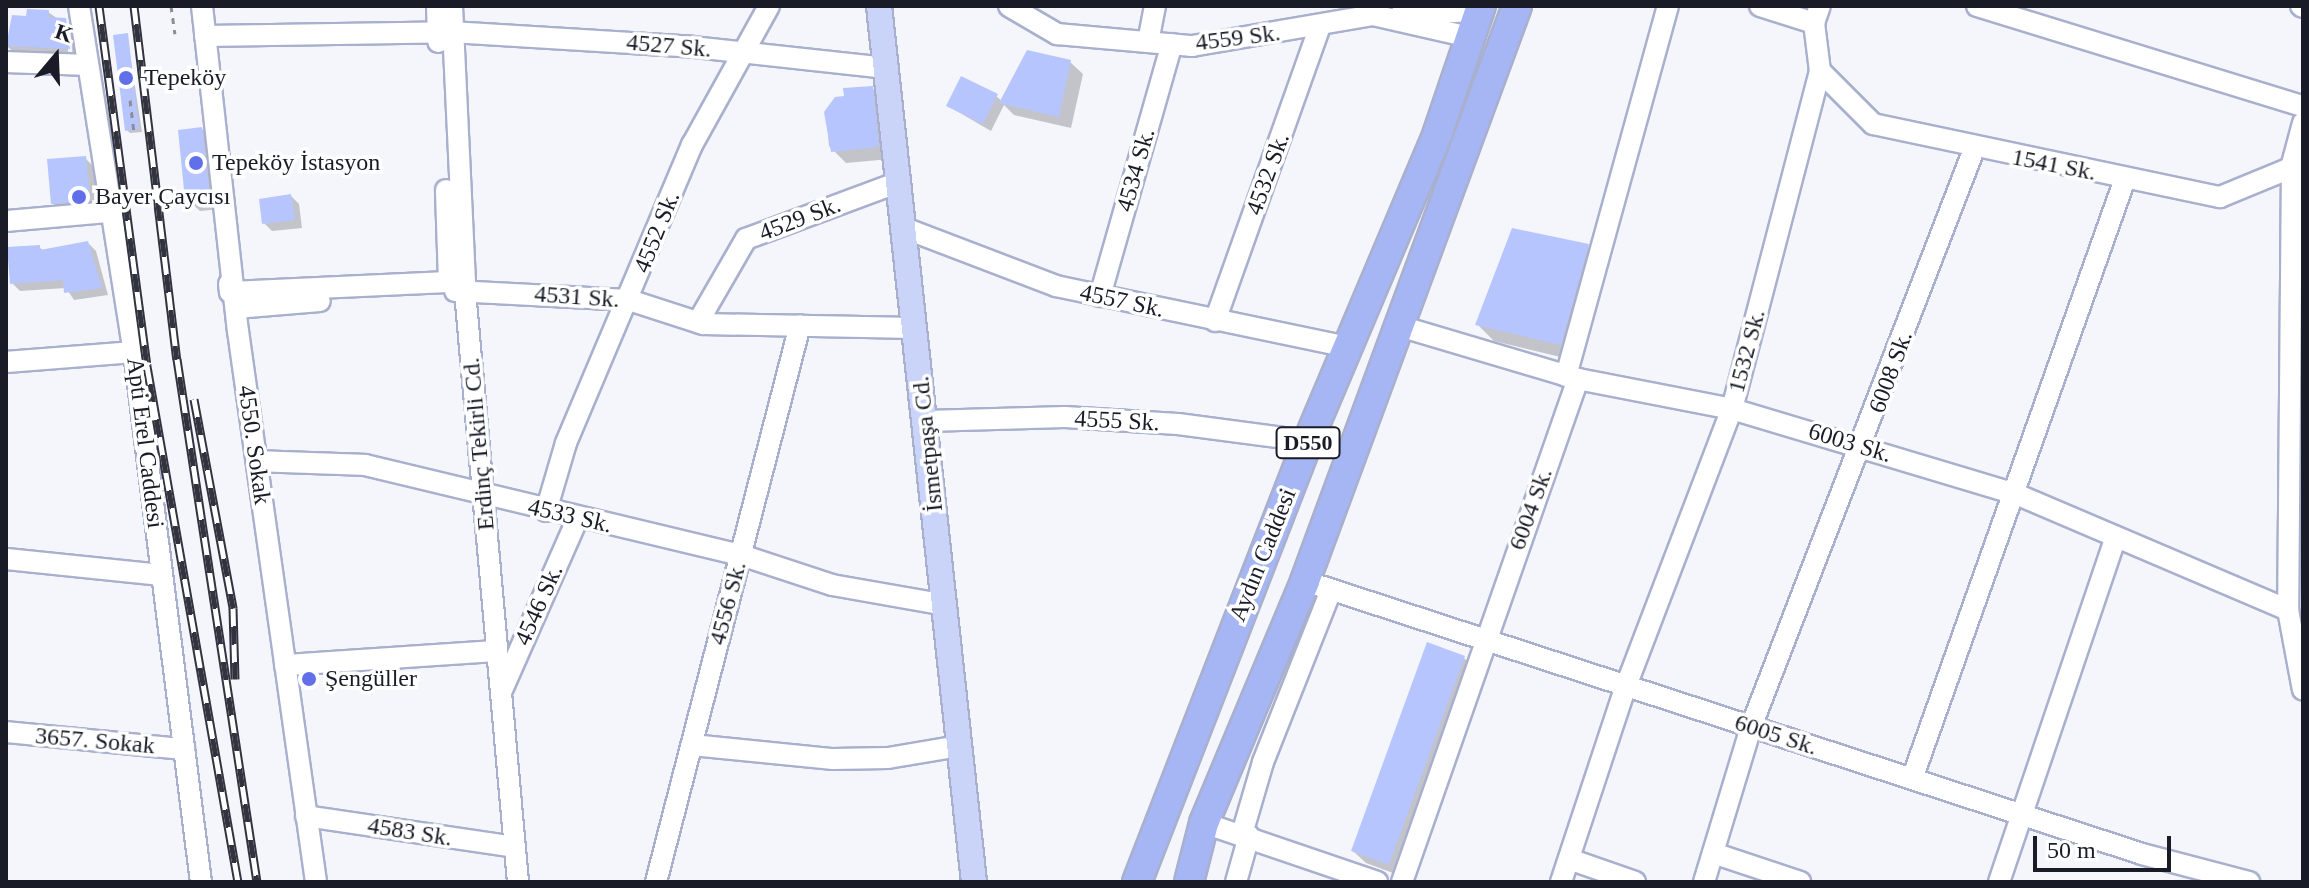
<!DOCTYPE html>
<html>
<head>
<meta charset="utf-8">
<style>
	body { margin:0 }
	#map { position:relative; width:2309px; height:888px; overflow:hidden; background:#f4f6fc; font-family:Georgia,serif }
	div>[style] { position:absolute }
	.shadow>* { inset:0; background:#0003 }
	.building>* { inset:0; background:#b7c5fe }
	.path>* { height:3px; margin-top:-1.5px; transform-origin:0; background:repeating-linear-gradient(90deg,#8c8e96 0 6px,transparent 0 12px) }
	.roads { filter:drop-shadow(2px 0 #a9b0cd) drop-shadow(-2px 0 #a9b0cd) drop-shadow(0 2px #a9b0cd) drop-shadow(0 -2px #a9b0cd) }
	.minor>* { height:20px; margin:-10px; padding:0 10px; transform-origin:10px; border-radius:10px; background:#fff }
	.major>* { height:24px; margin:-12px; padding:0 12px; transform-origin:12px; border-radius:12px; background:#cad3f8 }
	.highway>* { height:28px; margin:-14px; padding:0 14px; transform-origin:14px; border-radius:14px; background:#a6b5f4 }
	.rail>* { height:9px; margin-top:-4.5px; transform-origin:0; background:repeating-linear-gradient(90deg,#fff 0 18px,#31333e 0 36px); box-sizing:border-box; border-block:2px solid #31333e }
	.dots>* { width:22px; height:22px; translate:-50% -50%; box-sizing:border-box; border:4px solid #fff; border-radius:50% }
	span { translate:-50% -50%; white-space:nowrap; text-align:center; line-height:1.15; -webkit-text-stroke:7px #fff; paint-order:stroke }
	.shield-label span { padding:2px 6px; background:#fff; border:2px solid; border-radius:6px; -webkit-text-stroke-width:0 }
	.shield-label { font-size:22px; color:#191b26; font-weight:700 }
	.street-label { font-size:24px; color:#191b26 }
	.poi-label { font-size:24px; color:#191b26 }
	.left { translate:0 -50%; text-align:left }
	.frame { position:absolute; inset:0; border:8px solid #191b26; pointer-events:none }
	.north { position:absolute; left:16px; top:16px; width:80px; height:80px; -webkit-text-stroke:6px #fff; paint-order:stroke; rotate:19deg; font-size:22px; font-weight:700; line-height:32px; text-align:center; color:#191b26 }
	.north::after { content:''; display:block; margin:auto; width:28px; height:36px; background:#191b26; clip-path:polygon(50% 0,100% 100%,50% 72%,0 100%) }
	.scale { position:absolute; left:2033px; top:836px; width:138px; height:36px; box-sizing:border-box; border:4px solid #191b26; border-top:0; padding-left:10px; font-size:24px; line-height:28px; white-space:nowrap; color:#191b26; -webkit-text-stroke:6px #fff; paint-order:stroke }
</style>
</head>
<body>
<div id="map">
	<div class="shadow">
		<div style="clip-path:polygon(evenodd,48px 12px,78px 33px,81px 60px,20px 58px,7px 46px,28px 18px,48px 12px,66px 29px,70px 29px,73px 59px,69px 59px,66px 29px)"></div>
		<div style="clip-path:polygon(127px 35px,142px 132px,130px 133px,127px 130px)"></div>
		<div style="clip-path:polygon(1070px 62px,1083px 74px,1071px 128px,1014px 115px,1004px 105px,991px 131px,948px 106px,996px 96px,1002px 101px)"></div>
		<div style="clip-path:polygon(872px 88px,884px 100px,891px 159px,846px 163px,829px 146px,826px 112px)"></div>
		<div style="clip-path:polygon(202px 129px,214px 142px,222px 209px,200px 211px,187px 199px)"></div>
		<div style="clip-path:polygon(85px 158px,98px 171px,101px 213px,66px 216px,53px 203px)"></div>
		<div style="clip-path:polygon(291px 196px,299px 204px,302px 228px,272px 231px,264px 223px)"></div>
		<div style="clip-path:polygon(88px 243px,96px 251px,108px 295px,74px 300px,66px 288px,20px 291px,12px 283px,39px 247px,44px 251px)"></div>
		<div style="clip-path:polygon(1588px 246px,1605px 262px,1577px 361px,1494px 341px,1477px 324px)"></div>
		<div style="clip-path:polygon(1464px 658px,1476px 670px,1401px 876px,1366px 863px,1353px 851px)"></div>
	</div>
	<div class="building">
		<div style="clip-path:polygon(27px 9px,49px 10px,49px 17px,66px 18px,70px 49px,6px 46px,12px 15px,26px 16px)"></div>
		<div style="clip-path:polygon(128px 33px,139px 129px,125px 131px,113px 35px)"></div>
		<div style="clip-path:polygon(1027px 50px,1071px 60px,1059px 117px,999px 103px)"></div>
		<div style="clip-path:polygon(961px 76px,998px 94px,983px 124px,946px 106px)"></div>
		<div style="clip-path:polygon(873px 86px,879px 147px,831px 152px,824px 112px,835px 97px,844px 96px,843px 88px)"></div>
		<div style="clip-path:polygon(202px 127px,210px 197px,185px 200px,178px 130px)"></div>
		<div style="clip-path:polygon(86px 156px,90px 201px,51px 204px,47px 159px)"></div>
		<div style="clip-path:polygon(291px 194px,295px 220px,262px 224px,259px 199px)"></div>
		<div style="clip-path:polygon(1512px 228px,1589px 244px,1561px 345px,1475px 325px)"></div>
		<div style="clip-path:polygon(88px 241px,102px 288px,64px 293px,63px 280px,10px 284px,7px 247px,40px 245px,40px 250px)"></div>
		<div style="clip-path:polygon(1427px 642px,1465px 656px,1389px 865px,1351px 851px)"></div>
	</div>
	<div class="path">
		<div style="left:171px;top:6px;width:28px;rotate:82deg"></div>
		<div style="left:130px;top:100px;width:33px;rotate:83deg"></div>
	</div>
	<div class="roads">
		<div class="minor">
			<div style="left:79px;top:6px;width:350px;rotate:81deg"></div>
			<div style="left:134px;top:352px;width:534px;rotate:82.8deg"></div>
			<div style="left:202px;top:6px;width:327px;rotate:83.7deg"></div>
			<div style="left:238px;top:331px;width:556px;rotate:81.94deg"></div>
			<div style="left:437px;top:6px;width:36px;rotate:88deg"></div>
			<div style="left:452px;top:6px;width:297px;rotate:87.3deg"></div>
			<div style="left:466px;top:303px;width:581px;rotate:84.87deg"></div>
			<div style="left:1009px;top:6px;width:56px;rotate:30.3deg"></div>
			<div style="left:1057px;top:34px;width:136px;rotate:5.1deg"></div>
			<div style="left:1192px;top:46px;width:184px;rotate:-9.7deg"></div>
			<div style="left:1373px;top:15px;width:99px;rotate:12.8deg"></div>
			<div style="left:1760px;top:6px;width:57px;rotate:17.5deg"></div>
			<div style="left:1977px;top:6px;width:341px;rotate:17.1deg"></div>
			<div style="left:2301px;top:6px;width:2px;rotate:27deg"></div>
			<div style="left:1401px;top:14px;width:78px;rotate:-2.2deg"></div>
			<div style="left:205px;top:36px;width:246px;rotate:-0.9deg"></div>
			<div style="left:451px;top:32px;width:242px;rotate:3.5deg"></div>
			<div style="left:693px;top:47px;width:194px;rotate:6.2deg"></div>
			<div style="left:1148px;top:42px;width:37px;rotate:-79deg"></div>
			<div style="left:6px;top:62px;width:80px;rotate:2.1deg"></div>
			<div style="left:1820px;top:71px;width:75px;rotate:45deg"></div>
			<div style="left:1873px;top:124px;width:355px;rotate:11.9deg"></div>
			<div style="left:2220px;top:197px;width:90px;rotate:-22.3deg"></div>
			<div style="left:2303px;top:123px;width:42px;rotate:105deg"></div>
			<div style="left:2292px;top:164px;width:446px;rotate:90.5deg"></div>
			<div style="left:2288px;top:610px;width:81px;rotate:79.4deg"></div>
			<div style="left:6px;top:221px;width:103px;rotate:-5deg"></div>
			<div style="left:904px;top:228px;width:163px;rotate:20.9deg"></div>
			<div style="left:1056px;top:286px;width:298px;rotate:11.8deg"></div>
			<div style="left:229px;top:284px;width:8px;rotate:83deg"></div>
			<div style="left:230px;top:292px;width:219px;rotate:-2.6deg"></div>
			<div style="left:449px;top:282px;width:92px;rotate:-91.9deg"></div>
			<div style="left:455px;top:291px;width:174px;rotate:3deg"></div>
			<div style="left:629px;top:300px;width:78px;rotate:18deg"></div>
			<div style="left:703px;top:324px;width:212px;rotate:1.1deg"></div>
			<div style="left:1100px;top:296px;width:262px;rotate:-74.1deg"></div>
			<div style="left:236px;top:308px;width:84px;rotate:-4.8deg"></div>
			<div style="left:1215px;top:321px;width:313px;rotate:-70.4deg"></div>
			<div style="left:698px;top:322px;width:96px;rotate:-60deg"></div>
			<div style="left:746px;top:239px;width:163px;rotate:-20.4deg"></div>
			<div style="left:1396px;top:325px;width:190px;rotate:16.5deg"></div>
			<div style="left:1578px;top:379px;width:157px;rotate:11deg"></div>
			<div style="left:1732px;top:409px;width:296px;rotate:16.7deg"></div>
			<div style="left:2016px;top:494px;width:296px;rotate:23.1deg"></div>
			<div style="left:6px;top:362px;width:128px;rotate:-4.5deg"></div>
			<div style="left:1566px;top:376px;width:384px;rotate:-74.6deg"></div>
			<div style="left:926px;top:421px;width:139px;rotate:-1.6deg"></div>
			<div style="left:1065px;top:417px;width:113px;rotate:3.5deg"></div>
			<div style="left:1178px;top:424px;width:131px;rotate:7.5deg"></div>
			<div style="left:257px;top:461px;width:108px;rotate:2.1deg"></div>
			<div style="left:365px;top:465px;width:387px;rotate:13.5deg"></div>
			<div style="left:741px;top:555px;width:96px;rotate:18.2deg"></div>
			<div style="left:832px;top:585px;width:115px;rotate:10deg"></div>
			<div style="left:546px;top:511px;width:71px;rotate:-73.6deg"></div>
			<div style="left:566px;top:443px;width:324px;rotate:-67.1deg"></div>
			<div style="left:692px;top:145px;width:159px;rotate:-61deg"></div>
			<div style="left:6px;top:559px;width:156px;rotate:5.9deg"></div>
			<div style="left:1305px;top:581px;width:880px;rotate:18.06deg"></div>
			<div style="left:2142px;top:854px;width:111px;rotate:14.7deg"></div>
			<div style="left:285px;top:665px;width:212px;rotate:-3.8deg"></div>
			<div style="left:502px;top:690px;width:188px;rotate:-66.2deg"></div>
			<div style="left:6px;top:732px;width:179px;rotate:5.5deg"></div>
			<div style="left:692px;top:745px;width:142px;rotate:5.7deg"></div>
			<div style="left:833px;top:759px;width:55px;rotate:-1deg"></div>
			<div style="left:888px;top:758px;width:73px;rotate:-9.5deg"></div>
			<div style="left:1912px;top:779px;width:637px;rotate:-70.46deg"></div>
			<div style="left:306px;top:816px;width:211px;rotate:8.4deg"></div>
			<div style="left:1204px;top:823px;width:183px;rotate:18.8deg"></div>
			<div style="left:1242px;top:834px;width:75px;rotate:-73.7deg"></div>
			<div style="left:1263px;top:762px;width:185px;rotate:-68.4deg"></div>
			<div style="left:1713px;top:853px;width:92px;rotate:18.4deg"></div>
			<div style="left:1569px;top:859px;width:70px;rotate:19.2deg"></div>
			<div style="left:656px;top:882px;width:575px;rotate:-75.5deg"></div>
			<div style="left:1236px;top:882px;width:48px;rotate:-74.2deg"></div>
			<div style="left:1402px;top:882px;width:533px;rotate:-70.72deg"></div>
			<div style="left:1561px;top:882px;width:206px;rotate:-71.7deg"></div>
			<div style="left:1626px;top:686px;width:297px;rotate:-69.1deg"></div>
			<div style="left:1732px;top:409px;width:349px;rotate:-75.4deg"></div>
			<div style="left:1820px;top:71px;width:48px;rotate:-97.1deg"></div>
			<div style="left:1814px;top:23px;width:18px;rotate:-71deg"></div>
			<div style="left:1704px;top:882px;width:162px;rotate:-73.1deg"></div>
			<div style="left:1751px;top:727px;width:620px;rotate:-68.9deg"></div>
			<div style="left:1999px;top:882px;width:364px;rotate:-71.3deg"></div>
		</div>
		<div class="major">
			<div style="left:879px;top:6px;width:881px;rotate:83.81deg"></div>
		</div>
		<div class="highway">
			<div style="left:1137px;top:882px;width:473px;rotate:-68.8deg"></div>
			<div style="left:1308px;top:441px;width:332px;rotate:-67.1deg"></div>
			<div style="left:1437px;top:135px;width:136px;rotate:-71.2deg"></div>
			<div style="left:1189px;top:882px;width:61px;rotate:-75.7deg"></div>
			<div style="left:1204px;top:823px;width:262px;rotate:-67.3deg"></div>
			<div style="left:1305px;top:581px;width:613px;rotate:-69.76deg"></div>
		</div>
	</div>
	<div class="rail">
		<div style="left:99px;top:6px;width:363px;rotate:82.4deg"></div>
		<div style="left:147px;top:366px;width:524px;rotate:80deg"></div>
		<div style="left:134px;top:6px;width:356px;rotate:83.1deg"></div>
		<div style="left:177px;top:359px;width:529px;rotate:81.3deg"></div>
		<div style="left:194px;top:399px;width:213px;rotate:79.4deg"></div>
		<div style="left:233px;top:608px;width:71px;rotate:88.4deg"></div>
	</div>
	<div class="dots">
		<div style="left:126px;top:78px;background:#6170e8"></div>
		<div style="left:196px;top:163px;background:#6170e8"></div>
		<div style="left:79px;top:197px;background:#6170e8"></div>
		<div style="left:309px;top:679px;background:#6170e8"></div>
	</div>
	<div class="shield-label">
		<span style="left:1308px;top:443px">D550</span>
	</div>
	<div class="street-label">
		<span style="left:1238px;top:38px;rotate:-7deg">4559 Sk.</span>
		<span style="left:669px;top:46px;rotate:5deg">4527 Sk.</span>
		<span style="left:2054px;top:165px;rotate:11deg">1541 Sk.</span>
		<span style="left:1136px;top:170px;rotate:-74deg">4534 Sk.</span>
		<span style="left:1268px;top:174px;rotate:-70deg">4532 Sk.</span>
		<span style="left:800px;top:219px;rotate:-21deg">4529 Sk.</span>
		<span style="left:657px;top:232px;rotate:-68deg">4552 Sk.</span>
		<span style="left:577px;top:297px;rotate:4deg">4531 Sk.</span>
		<span style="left:1122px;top:301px;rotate:12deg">4557 Sk.</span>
		<span style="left:1747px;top:351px;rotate:-75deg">1532 Sk.</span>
		<span style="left:1891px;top:372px;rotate:-70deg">6008 Sk.</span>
		<span style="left:1117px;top:421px;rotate:3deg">4555 Sk.</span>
		<span style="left:145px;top:443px;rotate:83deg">Apti Erel Caddesi</span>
		<span style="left:1850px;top:443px;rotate:17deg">6003 Sk.</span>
		<span style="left:479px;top:444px;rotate:-95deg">Erdinç Tekirli Cd.</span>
		<span style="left:928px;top:444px;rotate:-96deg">İsmetpaşa Cd.</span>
		<span style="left:254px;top:445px;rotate:82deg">4550. Sokak</span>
		<span style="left:1531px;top:509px;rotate:-70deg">6004 Sk.</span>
		<span style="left:570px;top:516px;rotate:13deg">4533 Sk.</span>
		<span style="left:1263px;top:555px;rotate:-68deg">Aydın Caddesi</span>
		<span style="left:728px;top:603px;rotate:-75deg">4556 Sk.</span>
		<span style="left:539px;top:605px;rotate:-66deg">4546 Sk.</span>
		<span style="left:1776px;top:735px;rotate:18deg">6005 Sk.</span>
		<span style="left:95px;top:741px;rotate:5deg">3657. Sokak</span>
		<span style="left:410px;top:832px;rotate:9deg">4583 Sk.</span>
	</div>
	<div class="poi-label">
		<span class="left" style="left:144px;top:78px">Tepeköy</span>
		<span class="left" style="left:212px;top:163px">Tepeköy İstasyon</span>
		<span class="left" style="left:95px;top:197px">Bayer Çaycısı</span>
		<span class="left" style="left:325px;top:679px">Şengüller</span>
	</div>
	<div class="frame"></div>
	<div class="north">K</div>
	<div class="scale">50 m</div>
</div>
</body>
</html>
